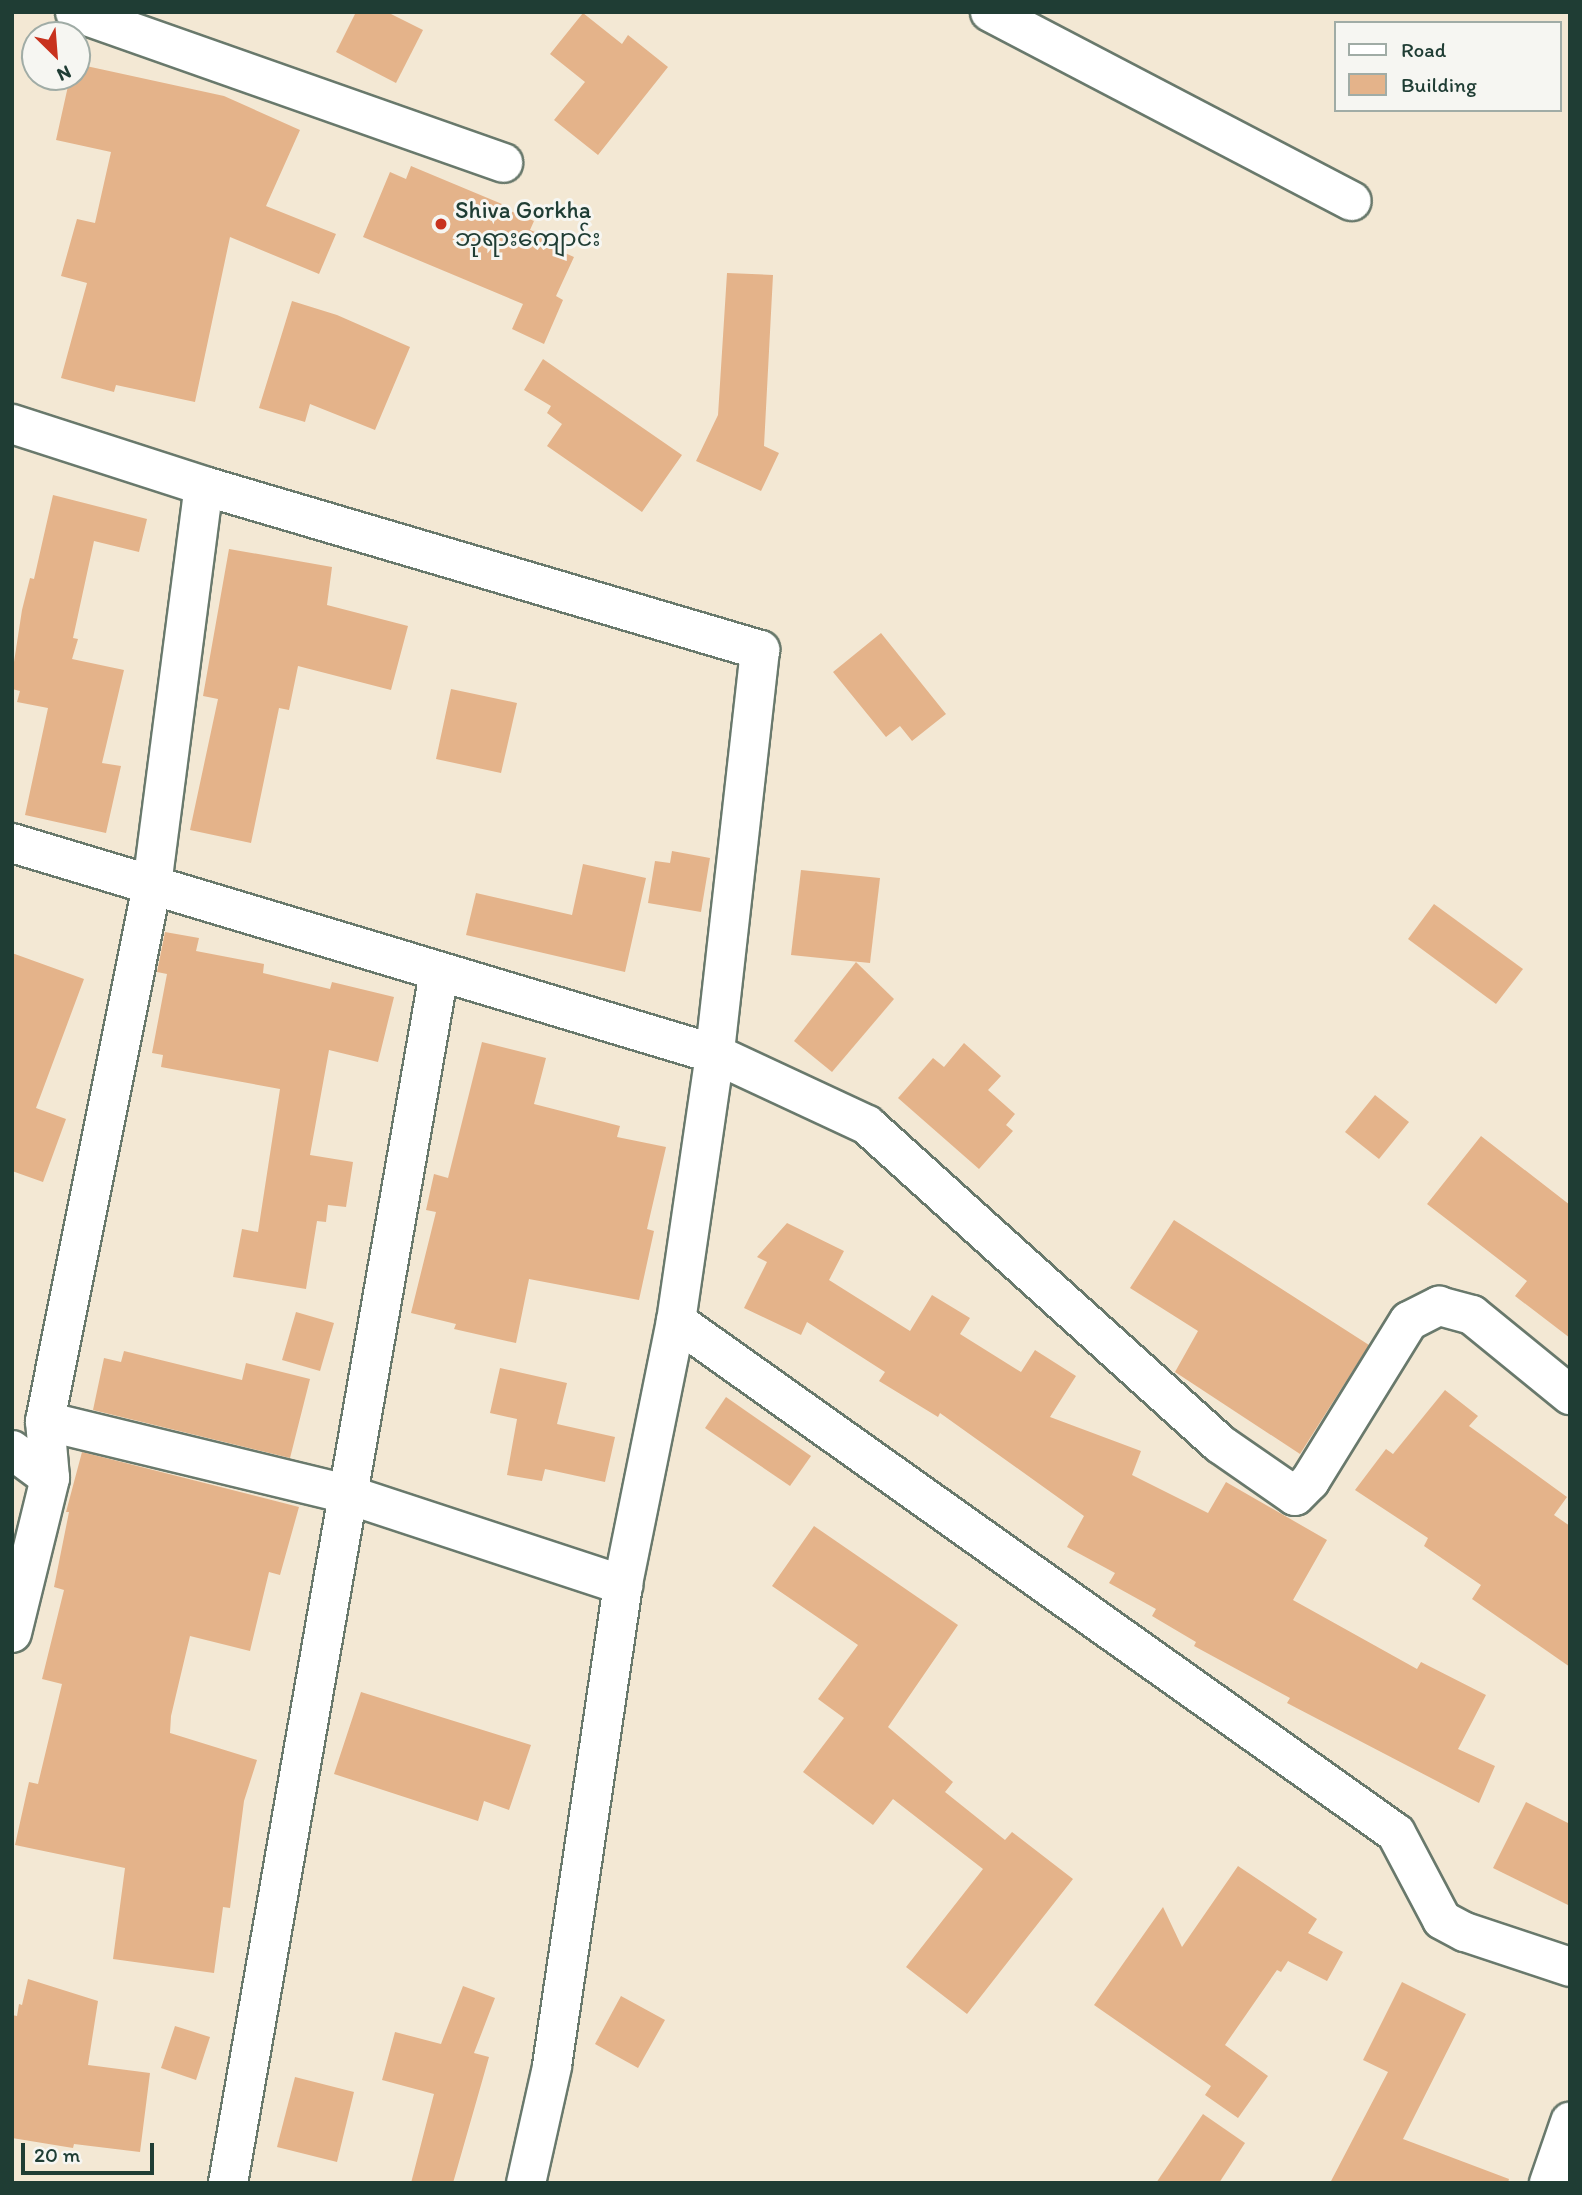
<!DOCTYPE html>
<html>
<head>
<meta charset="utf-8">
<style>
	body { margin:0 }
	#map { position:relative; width:1582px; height:2195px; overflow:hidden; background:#f3e8d4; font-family:Itim,"Noto Sans Myanmar",sans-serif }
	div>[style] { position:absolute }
	.building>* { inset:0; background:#e4b38a }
	.roads { filter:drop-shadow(2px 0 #69796c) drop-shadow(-2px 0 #69796c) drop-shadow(0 2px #69796c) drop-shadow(0 -2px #69796c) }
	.minor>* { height:38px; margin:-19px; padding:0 19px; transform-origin:19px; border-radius:19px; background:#fff }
	.dots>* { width:19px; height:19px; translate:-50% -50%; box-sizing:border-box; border:4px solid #f6f6f2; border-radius:50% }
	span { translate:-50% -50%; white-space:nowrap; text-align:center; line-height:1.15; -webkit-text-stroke:6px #f6f6f2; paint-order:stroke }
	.poi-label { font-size:24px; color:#1f3d34 }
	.left { translate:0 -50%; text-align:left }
	.frame { position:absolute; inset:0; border:14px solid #1f3d34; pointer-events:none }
	.legend { position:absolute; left:1334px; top:21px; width:228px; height:91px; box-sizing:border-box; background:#f6f6f2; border:2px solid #a0aca6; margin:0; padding:9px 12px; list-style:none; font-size:21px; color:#1f3d34 }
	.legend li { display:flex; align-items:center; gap:14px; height:35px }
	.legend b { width:35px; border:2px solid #a0aca6 }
	.north { position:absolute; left:21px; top:21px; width:70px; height:70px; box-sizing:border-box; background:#f6f6f2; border:2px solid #a0aca6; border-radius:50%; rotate:155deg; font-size:19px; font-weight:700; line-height:28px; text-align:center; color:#1f3d34 }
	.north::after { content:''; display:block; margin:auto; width:24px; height:32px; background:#c8321e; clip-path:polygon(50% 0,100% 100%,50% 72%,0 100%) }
	.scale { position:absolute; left:21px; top:2143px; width:133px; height:32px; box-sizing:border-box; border:4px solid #1f3d34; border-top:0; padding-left:9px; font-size:21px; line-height:24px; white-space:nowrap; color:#1f3d34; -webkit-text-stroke:5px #f6f6f2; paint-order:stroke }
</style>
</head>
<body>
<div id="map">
	<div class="building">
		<div style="clip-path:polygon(356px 12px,387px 12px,423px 30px,396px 83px,336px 52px)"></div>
		<div style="clip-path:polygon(583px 13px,622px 44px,628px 35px,668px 67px,598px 155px,554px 120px,585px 82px,550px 54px)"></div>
		<div style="clip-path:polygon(77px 64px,224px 96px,300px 130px,266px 206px,336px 234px,319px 274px,230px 237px,195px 402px,116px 385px,114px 392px,61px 378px,87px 283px,61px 276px,77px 219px,95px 223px,111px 152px,56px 140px,70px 77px,77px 77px)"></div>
		<div style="clip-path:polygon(411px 166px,502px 204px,501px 207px,534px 221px,530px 230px,545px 236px,542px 243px,574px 257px,556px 296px,563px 300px,544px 344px,512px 329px,523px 304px,363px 237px,390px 172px,406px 179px)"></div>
		<div style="clip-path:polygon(727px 273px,773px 275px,764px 446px,779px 453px,761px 491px,696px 461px,718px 415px)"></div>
		<div style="clip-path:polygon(292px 301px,337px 315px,410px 347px,375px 430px,310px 404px,305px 422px,259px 408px)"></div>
		<div style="clip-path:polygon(543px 359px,682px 455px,642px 512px,547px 446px,562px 424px,547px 413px,551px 406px,524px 390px)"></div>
		<div style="clip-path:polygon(53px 495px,147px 519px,139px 552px,94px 541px,73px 638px,78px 639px,72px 659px,124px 670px,102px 763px,121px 766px,106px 833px,25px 815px,48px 708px,17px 702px,20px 691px,12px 689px,12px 675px,22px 610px,30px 578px,34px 579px)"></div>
		<div style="clip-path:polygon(229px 549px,332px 567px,327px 605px,408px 626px,391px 690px,298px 666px,289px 710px,279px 708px,251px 843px,190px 830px,218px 699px,203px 696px)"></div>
		<div style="clip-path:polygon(881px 633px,946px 714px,912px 741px,900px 726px,886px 737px,833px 672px)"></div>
		<div style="clip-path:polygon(451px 689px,517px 703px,501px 773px,436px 759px)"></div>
		<div style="clip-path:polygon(672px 851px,710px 858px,701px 912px,648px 903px,655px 861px,670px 863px)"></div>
		<div style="clip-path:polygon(583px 864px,646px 878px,625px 972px,466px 935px,476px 893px,572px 915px)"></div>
		<div style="clip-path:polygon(801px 870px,880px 878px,870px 963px,791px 955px)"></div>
		<div style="clip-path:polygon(1434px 904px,1523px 969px,1496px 1004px,1408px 939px)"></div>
		<div style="clip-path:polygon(165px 932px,199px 938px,196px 951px,264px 964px,263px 973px,330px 989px,332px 982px,394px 997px,378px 1062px,329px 1050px,310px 1155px,353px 1162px,346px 1207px,328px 1205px,326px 1222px,317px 1221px,306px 1289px,233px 1277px,242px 1229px,258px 1232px,280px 1089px,161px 1067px,163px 1055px,152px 1053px,167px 974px,157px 972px)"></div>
		<div style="clip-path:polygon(12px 953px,84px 979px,36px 1108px,66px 1119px,43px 1182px,12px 1171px)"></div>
		<div style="clip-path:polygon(856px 962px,894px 999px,832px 1072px,794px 1041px)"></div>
		<div style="clip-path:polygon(482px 1042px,546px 1058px,534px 1104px,620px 1126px,617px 1137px,666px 1147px,647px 1229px,654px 1231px,639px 1300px,529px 1279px,516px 1343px,454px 1329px,456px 1324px,411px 1313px,436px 1212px,426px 1210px,434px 1174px,448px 1178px)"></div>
		<div style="clip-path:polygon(964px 1043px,1001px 1076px,988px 1090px,1015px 1114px,1006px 1125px,1013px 1131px,979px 1169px,898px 1098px,933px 1058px,944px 1067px)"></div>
		<div style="clip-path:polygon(1375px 1095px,1409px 1122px,1379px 1159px,1345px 1132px)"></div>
		<div style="clip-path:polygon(1481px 1136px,1570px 1205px,1570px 1338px,1515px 1296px,1527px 1281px,1427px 1204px)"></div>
		<div style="clip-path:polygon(1174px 1220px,1369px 1345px,1300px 1454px,1175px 1372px,1198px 1331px,1130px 1288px)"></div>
		<div style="clip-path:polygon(787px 1223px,844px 1251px,829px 1280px,910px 1331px,932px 1295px,970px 1318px,960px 1334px,1021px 1372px,1035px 1350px,1076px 1376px,1050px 1417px,1141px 1451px,1132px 1475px,1208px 1513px,1226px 1482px,1327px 1540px,1293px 1600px,1417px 1669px,1421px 1662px,1486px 1695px,1458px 1749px,1495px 1766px,1479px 1803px,1287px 1703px,1290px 1698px,1194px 1646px,1196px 1642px,1152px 1616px,1156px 1609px,1109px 1583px,1115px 1573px,1067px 1547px,1084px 1516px,940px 1413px,938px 1417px,879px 1381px,885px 1372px,807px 1322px,801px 1335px,744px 1308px,767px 1262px,757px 1257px)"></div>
		<div style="clip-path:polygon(296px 1312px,334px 1323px,320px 1371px,282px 1360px)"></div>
		<div style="clip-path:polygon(124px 1351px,242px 1380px,246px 1363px,310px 1379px,290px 1458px,93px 1410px,104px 1358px,121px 1362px)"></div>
		<div style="clip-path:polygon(500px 1368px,567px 1383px,557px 1424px,615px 1437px,605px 1482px,545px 1469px,542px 1481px,507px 1475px,517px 1419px,490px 1413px)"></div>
		<div style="clip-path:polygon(1445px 1390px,1478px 1416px,1469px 1426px,1567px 1497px,1554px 1515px,1570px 1526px,1570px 1667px,1472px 1599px,1481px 1585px,1424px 1546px,1428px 1538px,1355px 1490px,1386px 1449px,1393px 1454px)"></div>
		<div style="clip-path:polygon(726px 1397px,811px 1456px,790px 1486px,705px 1428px)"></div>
		<div style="clip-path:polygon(82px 1452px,299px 1507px,280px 1575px,269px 1572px,250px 1651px,190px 1636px,171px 1716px,170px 1733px,257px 1760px,244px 1801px,230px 1908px,223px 1907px,214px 1973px,113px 1959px,125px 1868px,15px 1845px,29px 1782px,38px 1784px,62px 1684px,42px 1679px,64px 1590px,54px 1587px,69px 1512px,66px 1512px)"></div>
		<div style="clip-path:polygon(814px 1526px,958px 1625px,888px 1727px,953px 1782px,945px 1792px,1005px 1840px,1012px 1832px,1073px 1879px,967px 2014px,906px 1967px,983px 1869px,893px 1799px,873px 1825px,803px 1772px,844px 1718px,818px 1699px,858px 1645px,772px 1586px)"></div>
		<div style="clip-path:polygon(361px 1692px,531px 1745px,509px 1810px,484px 1801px,478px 1821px,334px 1774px)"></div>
		<div style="clip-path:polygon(1526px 1802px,1570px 1824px,1570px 1906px,1493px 1868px)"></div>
		<div style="clip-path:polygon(1238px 1866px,1317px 1919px,1308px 1933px,1343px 1952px,1327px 1981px,1288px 1961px,1281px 1972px,1277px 1970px,1225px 2045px,1268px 2076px,1238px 2118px,1205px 2095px,1211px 2086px,1094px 2005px,1163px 1907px,1182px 1947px)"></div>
		<div style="clip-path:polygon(28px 1979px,98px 2001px,88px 2065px,150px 2073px,140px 2152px,74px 2144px,73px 2148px,12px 2138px,12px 2015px,17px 2016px,19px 2004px,22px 2005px)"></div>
		<div style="clip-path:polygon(1402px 1982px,1466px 2014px,1403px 2139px,1509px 2179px,1508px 2183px,1330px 2183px,1388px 2072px,1363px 2060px)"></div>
		<div style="clip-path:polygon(463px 1986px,495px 1998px,474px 2053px,489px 2057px,453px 2183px,411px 2183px,434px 2094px,382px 2080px,395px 2032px,441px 2044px)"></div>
		<div style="clip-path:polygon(621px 1996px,665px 2020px,638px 2068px,595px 2044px)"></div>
		<div style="clip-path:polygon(175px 2026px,210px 2037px,196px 2080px,161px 2068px)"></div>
		<div style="clip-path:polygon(295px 2077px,354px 2092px,337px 2162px,277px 2147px)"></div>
		<div style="clip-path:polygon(1203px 2114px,1245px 2143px,1219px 2183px,1156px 2183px)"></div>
	</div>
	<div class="roads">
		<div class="minor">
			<div style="left:75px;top:12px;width:454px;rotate:19.4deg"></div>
			<div style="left:990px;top:12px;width:408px;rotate:27.6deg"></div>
			<div style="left:12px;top:424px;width:202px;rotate:17.9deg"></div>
			<div style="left:204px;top:486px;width:580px;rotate:16.43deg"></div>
			<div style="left:760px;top:650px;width:406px;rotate:96.4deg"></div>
			<div style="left:715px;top:1054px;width:270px;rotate:98.3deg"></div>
			<div style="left:676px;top:1321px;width:269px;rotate:101.4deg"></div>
			<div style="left:623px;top:1585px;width:487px;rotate:98.4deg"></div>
			<div style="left:552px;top:2067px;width:119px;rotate:102.6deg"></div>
			<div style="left:12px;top:843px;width:734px;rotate:16.71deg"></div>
			<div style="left:715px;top:1054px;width:168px;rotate:25deg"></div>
			<div style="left:867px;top:1125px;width:476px;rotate:42.1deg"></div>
			<div style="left:1220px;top:1444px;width:91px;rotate:34.7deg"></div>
			<div style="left:1295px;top:1496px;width:21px;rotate:-45deg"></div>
			<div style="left:1310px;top:1481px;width:188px;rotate:-58.3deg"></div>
			<div style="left:1409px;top:1321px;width:34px;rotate:-27deg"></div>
			<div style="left:1439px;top:1306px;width:34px;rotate:15deg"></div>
			<div style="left:1472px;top:1315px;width:127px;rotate:39.2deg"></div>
			<div style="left:676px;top:1321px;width:883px;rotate:35.42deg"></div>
			<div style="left:1396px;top:1833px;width:98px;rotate:62.1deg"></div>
			<div style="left:1442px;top:1920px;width:26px;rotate:28deg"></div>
			<div style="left:1465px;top:1932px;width:111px;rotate:18.4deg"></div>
			<div style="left:45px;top:1421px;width:310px;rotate:13.6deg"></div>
			<div style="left:346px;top:1494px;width:292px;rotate:18.2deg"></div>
			<div style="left:12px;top:1450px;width:47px;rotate:36.4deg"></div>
			<div style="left:12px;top:1633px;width:160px;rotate:-76.2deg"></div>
			<div style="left:50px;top:1478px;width:57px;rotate:-95deg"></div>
			<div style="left:45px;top:1421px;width:547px;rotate:-78.71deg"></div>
			<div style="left:152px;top:885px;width:402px;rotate:-82.6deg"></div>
			<div style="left:228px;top:2183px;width:1228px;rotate:-80.11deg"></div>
			<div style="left:1549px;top:2183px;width:65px;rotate:-71deg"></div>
		</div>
	</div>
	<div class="dots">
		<div style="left:441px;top:224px;background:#c8321e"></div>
	</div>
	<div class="poi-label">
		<span class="left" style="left:455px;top:224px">Shiva Gorkha<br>ဘုရားကျောင်း</span>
	</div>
	<div class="frame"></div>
	<ul class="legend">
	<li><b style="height:9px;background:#fff"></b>Road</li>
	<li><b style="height:19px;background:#e4b38a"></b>Building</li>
	</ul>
	<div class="north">N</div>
	<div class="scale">20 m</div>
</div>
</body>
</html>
